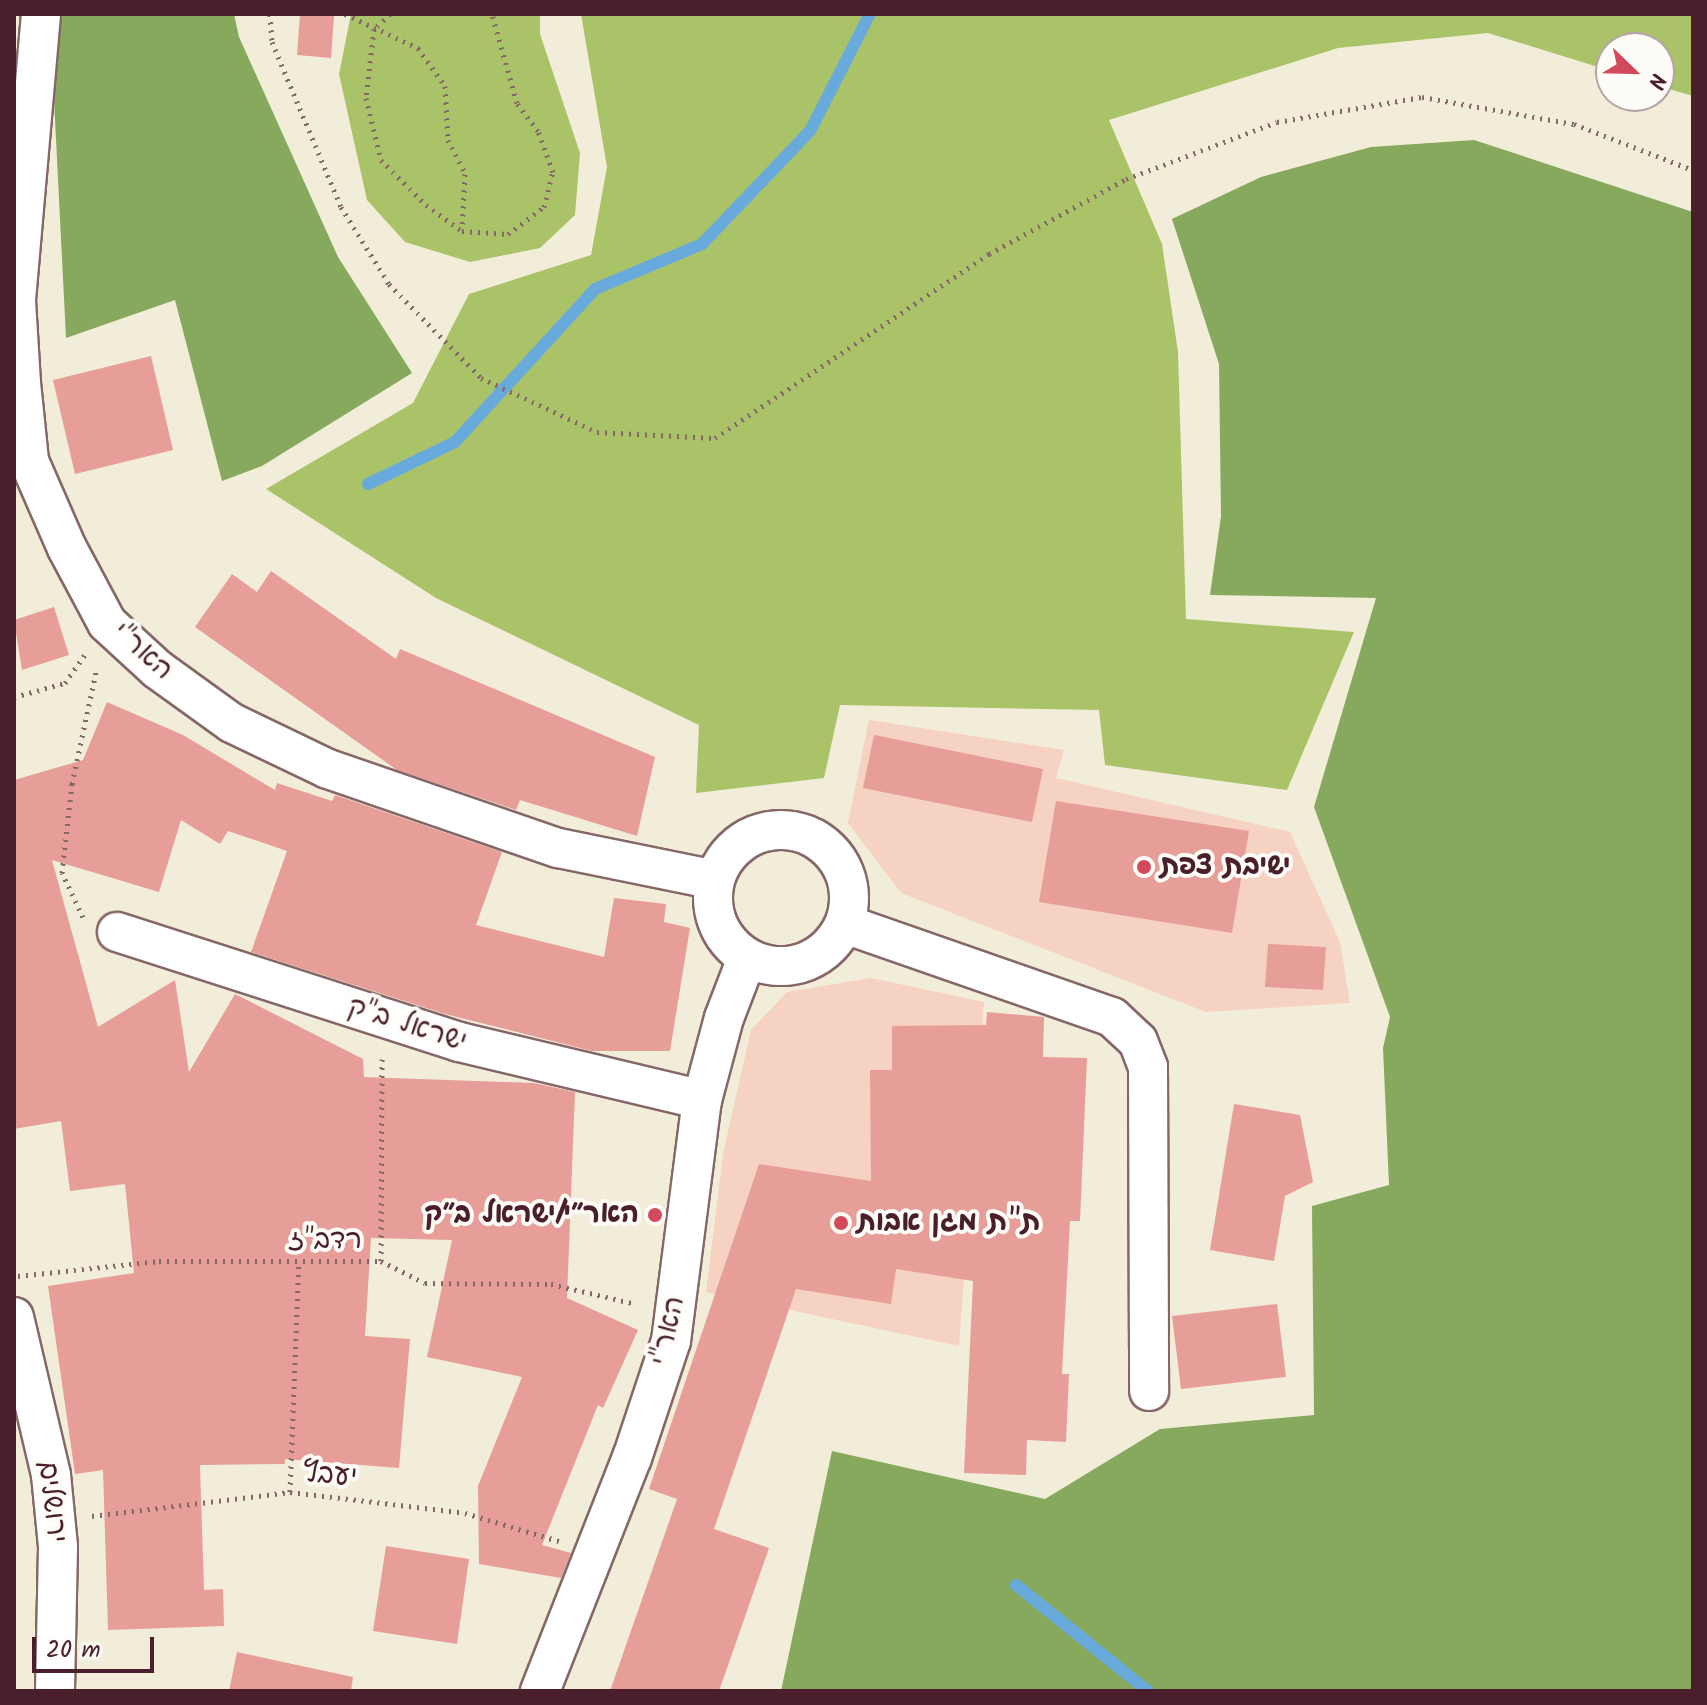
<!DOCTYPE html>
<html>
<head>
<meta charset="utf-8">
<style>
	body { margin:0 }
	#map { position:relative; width:1707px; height:1705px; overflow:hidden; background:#f2edd8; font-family:Kalam,"Playpen Sans Hebrew",sans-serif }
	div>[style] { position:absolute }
	.built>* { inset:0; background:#f5d2c2 }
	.green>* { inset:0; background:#aac369 }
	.forest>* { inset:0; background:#87a95d }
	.stream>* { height:12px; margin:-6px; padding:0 6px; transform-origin:6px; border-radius:6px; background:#69aadd }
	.building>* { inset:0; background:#e79e98 }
	.path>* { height:5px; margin-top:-2.5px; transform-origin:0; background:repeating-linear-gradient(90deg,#856768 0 2px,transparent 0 8px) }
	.roads { filter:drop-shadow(2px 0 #856768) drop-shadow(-2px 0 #856768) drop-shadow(0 2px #856768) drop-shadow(0 -2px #856768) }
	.street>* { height:38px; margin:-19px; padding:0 19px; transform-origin:19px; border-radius:19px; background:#fff }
	.street>.ring { margin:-19px; padding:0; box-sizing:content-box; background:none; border:38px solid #fff; border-radius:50% }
	.dots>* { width:22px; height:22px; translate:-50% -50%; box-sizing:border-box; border:4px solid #fdfcf7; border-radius:50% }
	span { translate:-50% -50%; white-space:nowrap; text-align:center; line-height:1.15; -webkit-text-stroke:8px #fdfcf7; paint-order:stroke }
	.street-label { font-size:28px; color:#4a1f2b }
	.poi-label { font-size:28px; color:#4a1f2b; font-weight:700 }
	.left { translate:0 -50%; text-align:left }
	.right { translate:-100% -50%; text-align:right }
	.frame { position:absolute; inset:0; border:16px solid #4a1f2b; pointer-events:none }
	.north { position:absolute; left:1595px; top:32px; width:80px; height:80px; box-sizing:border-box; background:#fdfcf7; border:2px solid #b5a4a5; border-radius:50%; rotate:113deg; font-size:22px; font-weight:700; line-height:32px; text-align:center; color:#4a1f2b }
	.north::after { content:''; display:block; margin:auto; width:28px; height:36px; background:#d1495b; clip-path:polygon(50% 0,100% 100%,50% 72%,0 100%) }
	.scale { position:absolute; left:32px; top:1637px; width:122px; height:36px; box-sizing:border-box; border:4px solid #4a1f2b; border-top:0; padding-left:10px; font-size:24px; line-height:28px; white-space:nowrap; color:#4a1f2b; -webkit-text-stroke:6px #fdfcf7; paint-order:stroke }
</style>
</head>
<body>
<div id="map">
	<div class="built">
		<div style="clip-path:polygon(869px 720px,1064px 750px,1056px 778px,1290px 832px,1340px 942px,1350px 1003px,1206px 1012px,901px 893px,848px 823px)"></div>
		<div style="clip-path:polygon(871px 978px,984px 1002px,959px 1346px,706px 1292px,723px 1154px,751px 1030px,787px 992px)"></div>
	</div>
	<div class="green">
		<div style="clip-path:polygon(351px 14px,540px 14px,540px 34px,580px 153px,575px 215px,540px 248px,470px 262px,405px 242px,367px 200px,339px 74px)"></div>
		<div style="clip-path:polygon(581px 14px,1693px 14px,1693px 96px,1659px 86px,1659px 48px,1611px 48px,1611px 71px,1488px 33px,1338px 48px,1109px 120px,1162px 244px,1178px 352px,1186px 619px,1354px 632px,1287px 790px,1105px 765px,1099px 710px,840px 705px,824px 778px,696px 793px,699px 725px,436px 598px,266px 489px,413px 403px,469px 294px,591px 255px,607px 167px)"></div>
	</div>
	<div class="forest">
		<div style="clip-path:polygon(61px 14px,234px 14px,239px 37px,338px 257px,412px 373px,262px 466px,222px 481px,175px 300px,66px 338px,52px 60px)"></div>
		<div style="clip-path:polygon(1474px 140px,1693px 212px,1693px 1691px,781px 1691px,832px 1451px,1045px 1499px,1160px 1429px,1314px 1415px,1312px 1206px,1389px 1185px,1383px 1048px,1390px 1017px,1314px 807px,1376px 598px,1210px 595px,1221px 516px,1219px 364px,1172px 219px,1261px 177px,1371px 147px)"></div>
	</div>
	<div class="stream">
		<div style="left:368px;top:484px;width:97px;rotate:-25.8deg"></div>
		<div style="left:455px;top:442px;width:207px;rotate:-47.5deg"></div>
		<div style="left:595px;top:289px;width:116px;rotate:-22.8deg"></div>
		<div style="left:702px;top:244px;width:156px;rotate:-46.3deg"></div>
		<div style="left:810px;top:131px;width:131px;rotate:-62.9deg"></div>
		<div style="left:1016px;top:1585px;width:169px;rotate:38.8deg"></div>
	</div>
	<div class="building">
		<div style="clip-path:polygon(300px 14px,334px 16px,331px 58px,297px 55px)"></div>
		<div style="clip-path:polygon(151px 356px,173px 450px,75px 474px,53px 380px)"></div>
		<div style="clip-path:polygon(271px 571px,396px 659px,400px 649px,655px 757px,637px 836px,520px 800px,516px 810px,397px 770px,195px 627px,232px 574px,257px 592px)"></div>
		<div style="clip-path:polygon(54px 607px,69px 655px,22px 670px,14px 620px)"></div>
		<div style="clip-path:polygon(107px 702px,183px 735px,275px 790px,277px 783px,332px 801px,335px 795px,502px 852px,476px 925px,604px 957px,614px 898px,666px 904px,664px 922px,690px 928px,670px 1051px,592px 1051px,445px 1014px,251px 952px,287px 851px,228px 831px,220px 844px,181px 820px,159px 892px,52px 860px,98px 1027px,175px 980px,189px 1072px,235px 994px,363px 1059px,364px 1077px,534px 1083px,575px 1092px,567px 1298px,638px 1330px,603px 1408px,598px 1405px,542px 1545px,571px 1553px,561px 1578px,479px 1564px,478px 1486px,522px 1377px,427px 1357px,452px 1240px,371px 1238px,365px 1336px,410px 1339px,399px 1468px,285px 1459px,285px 1464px,200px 1465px,204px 1590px,223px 1589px,224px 1626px,108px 1630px,103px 1470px,75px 1474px,48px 1286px,134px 1273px,125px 1184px,70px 1191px,61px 1121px,14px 1129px,14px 780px,83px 760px)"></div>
		<div style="clip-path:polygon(874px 735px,1043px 769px,1032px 822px,863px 788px)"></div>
		<div style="clip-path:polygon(1056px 801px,1249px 831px,1232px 933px,1039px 902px)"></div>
		<div style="clip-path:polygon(1268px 944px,1326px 947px,1323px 990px,1265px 987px)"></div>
		<div style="clip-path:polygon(987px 1012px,1044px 1017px,1043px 1057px,1087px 1058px,1080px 1221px,1070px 1221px,1062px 1374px,1069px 1374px,1066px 1442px,1027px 1440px,1026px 1475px,964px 1473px,973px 1281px,896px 1269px,891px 1304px,796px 1289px,714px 1529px,769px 1548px,719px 1691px,610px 1691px,677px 1499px,649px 1489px,759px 1164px,871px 1181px,870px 1070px,892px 1070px,892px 1026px,986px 1025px)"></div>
		<div style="clip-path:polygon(1234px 1104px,1300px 1115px,1313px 1182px,1285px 1196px,1274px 1261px,1210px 1250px)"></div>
		<div style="clip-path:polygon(1277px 1304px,1286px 1377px,1181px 1389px,1172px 1316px)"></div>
		<div style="clip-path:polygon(386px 1546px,469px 1559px,457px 1644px,373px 1631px)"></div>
		<div style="clip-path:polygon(237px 1652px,353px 1677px,351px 1691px,229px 1691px)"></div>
	</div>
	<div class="path">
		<div style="left:270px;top:14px;width:28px;rotate:86deg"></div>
		<div style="left:272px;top:42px;width:179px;rotate:67.3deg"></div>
		<div style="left:341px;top:207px;width:91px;rotate:58.1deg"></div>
		<div style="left:389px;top:284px;width:132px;rotate:45.6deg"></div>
		<div style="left:481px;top:378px;width:128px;rotate:25deg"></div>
		<div style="left:597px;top:432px;width:118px;rotate:2.9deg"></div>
		<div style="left:715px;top:438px;width:330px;rotate:-33.9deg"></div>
		<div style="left:989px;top:254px;width:156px;rotate:-28.7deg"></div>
		<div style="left:1126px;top:179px;width:161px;rotate:-20.7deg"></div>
		<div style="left:1277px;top:122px;width:147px;rotate:-9.8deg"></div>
		<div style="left:1422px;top:97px;width:154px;rotate:10.1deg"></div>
		<div style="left:1574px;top:124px;width:128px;rotate:21.1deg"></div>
		<div style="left:345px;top:14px;width:81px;rotate:25deg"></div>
		<div style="left:418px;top:48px;width:47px;rotate:54.6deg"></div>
		<div style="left:445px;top:86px;width:54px;rotate:86.8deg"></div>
		<div style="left:448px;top:140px;width:38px;rotate:63deg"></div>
		<div style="left:465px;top:174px;width:56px;rotate:93.1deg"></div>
		<div style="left:390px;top:14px;width:22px;rotate:137deg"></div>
		<div style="left:374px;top:29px;width:69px;rotate:96.6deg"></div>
		<div style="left:366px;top:98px;width:64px;rotate:76.4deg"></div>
		<div style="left:381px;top:160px;width:64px;rotate:45deg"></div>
		<div style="left:426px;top:205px;width:44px;rotate:35.8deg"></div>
		<div style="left:462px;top:231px;width:46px;rotate:3.7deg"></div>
		<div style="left:508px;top:234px;width:45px;rotate:-36.9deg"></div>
		<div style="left:544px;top:207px;width:36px;rotate:-76deg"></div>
		<div style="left:553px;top:172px;width:44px;rotate:-110.1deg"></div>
		<div style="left:538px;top:131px;width:35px;rotate:-127deg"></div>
		<div style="left:517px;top:103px;width:92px;rotate:-105.7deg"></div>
		<div style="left:14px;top:697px;width:53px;rotate:-15.4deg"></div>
		<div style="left:65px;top:683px;width:37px;rotate:-55deg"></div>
		<div style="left:83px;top:917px;width:49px;rotate:-115.5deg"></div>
		<div style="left:62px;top:873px;width:90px;rotate:-83.6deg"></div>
		<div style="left:72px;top:784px;width:120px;rotate:-77.9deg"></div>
		<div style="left:381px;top:1261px;width:202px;rotate:-89.7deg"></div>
		<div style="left:18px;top:1276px;width:142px;rotate:-6.1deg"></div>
		<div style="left:159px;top:1261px;width:222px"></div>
		<div style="left:381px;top:1261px;width:49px;rotate:26.6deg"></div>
		<div style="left:425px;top:1283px;width:126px;rotate:0.5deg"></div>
		<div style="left:551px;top:1284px;width:87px;rotate:13.2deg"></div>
		<div style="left:290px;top:1492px;width:231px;rotate:-87.8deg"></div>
		<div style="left:92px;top:1516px;width:199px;rotate:-6.9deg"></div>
		<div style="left:290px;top:1492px;width:176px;rotate:6.8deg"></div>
		<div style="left:465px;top:1513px;width:98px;rotate:16.6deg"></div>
	</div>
	<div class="roads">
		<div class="street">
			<div style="left:41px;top:14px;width:288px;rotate:95deg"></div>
			<div style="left:16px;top:301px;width:82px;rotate:86.5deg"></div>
			<div style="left:21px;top:383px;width:78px;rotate:84.1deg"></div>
			<div style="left:29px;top:461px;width:95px;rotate:66.4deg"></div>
			<div style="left:67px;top:548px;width:85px;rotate:61.9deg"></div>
			<div style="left:107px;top:623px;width:68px;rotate:42.6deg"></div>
			<div style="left:157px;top:669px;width:92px;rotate:35.8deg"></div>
			<div style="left:232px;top:723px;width:106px;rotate:25.6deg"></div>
			<div style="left:328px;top:769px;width:243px;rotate:19deg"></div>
			<div style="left:558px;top:848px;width:160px;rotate:11.5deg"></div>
			<div class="ring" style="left:713px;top:830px;width:98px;height:98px"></div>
			<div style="left:845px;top:924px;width:283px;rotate:19.2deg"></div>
			<div style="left:1112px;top:1017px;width:35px;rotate:43deg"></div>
			<div style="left:1138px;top:1041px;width:28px;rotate:69deg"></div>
			<div style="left:1148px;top:1067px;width:324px;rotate:89.8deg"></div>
			<div style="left:117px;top:932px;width:359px;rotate:17.8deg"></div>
			<div style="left:459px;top:1042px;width:250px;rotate:13.4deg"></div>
			<div style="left:14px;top:1317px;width:162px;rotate:76.8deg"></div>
			<div style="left:51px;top:1475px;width:72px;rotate:84.4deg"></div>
			<div style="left:58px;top:1547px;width:144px;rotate:91.2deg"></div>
			<div style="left:540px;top:1691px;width:251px;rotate:-68.5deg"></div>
			<div style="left:632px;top:1458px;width:123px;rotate:-71.6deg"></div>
			<div style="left:671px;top:1341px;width:243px;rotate:-82.7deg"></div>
			<div style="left:702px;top:1100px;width:85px;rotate:-75deg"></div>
			<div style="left:724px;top:1018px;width:64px;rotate:-69deg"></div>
		</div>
	</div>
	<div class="dots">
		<div style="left:1144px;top:867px;background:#d1495b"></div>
		<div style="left:655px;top:1215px;background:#d1495b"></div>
		<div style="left:841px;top:1223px;background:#d1495b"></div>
	</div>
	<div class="street-label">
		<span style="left:142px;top:652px;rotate:42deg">האר"י</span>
		<span style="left:407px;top:1025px;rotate:18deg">ישראל ב"ק</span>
		<span style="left:325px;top:1241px">רדב"ז</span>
		<span style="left:669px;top:1331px;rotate:-77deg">האר"י</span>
		<span style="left:330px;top:1476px;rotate:5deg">יעבץ</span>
		<span style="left:51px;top:1502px;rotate:83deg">ירושלים</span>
	</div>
	<div class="poi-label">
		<span class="left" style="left:1160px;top:867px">ישיבת צפת</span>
		<span class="right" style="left:639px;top:1215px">האר״י/ישראל ב״ק</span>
		<span class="left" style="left:857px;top:1223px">ת"ת מגן אבות</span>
	</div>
	<div class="frame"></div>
	<div class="north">N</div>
	<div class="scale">20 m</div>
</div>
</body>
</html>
